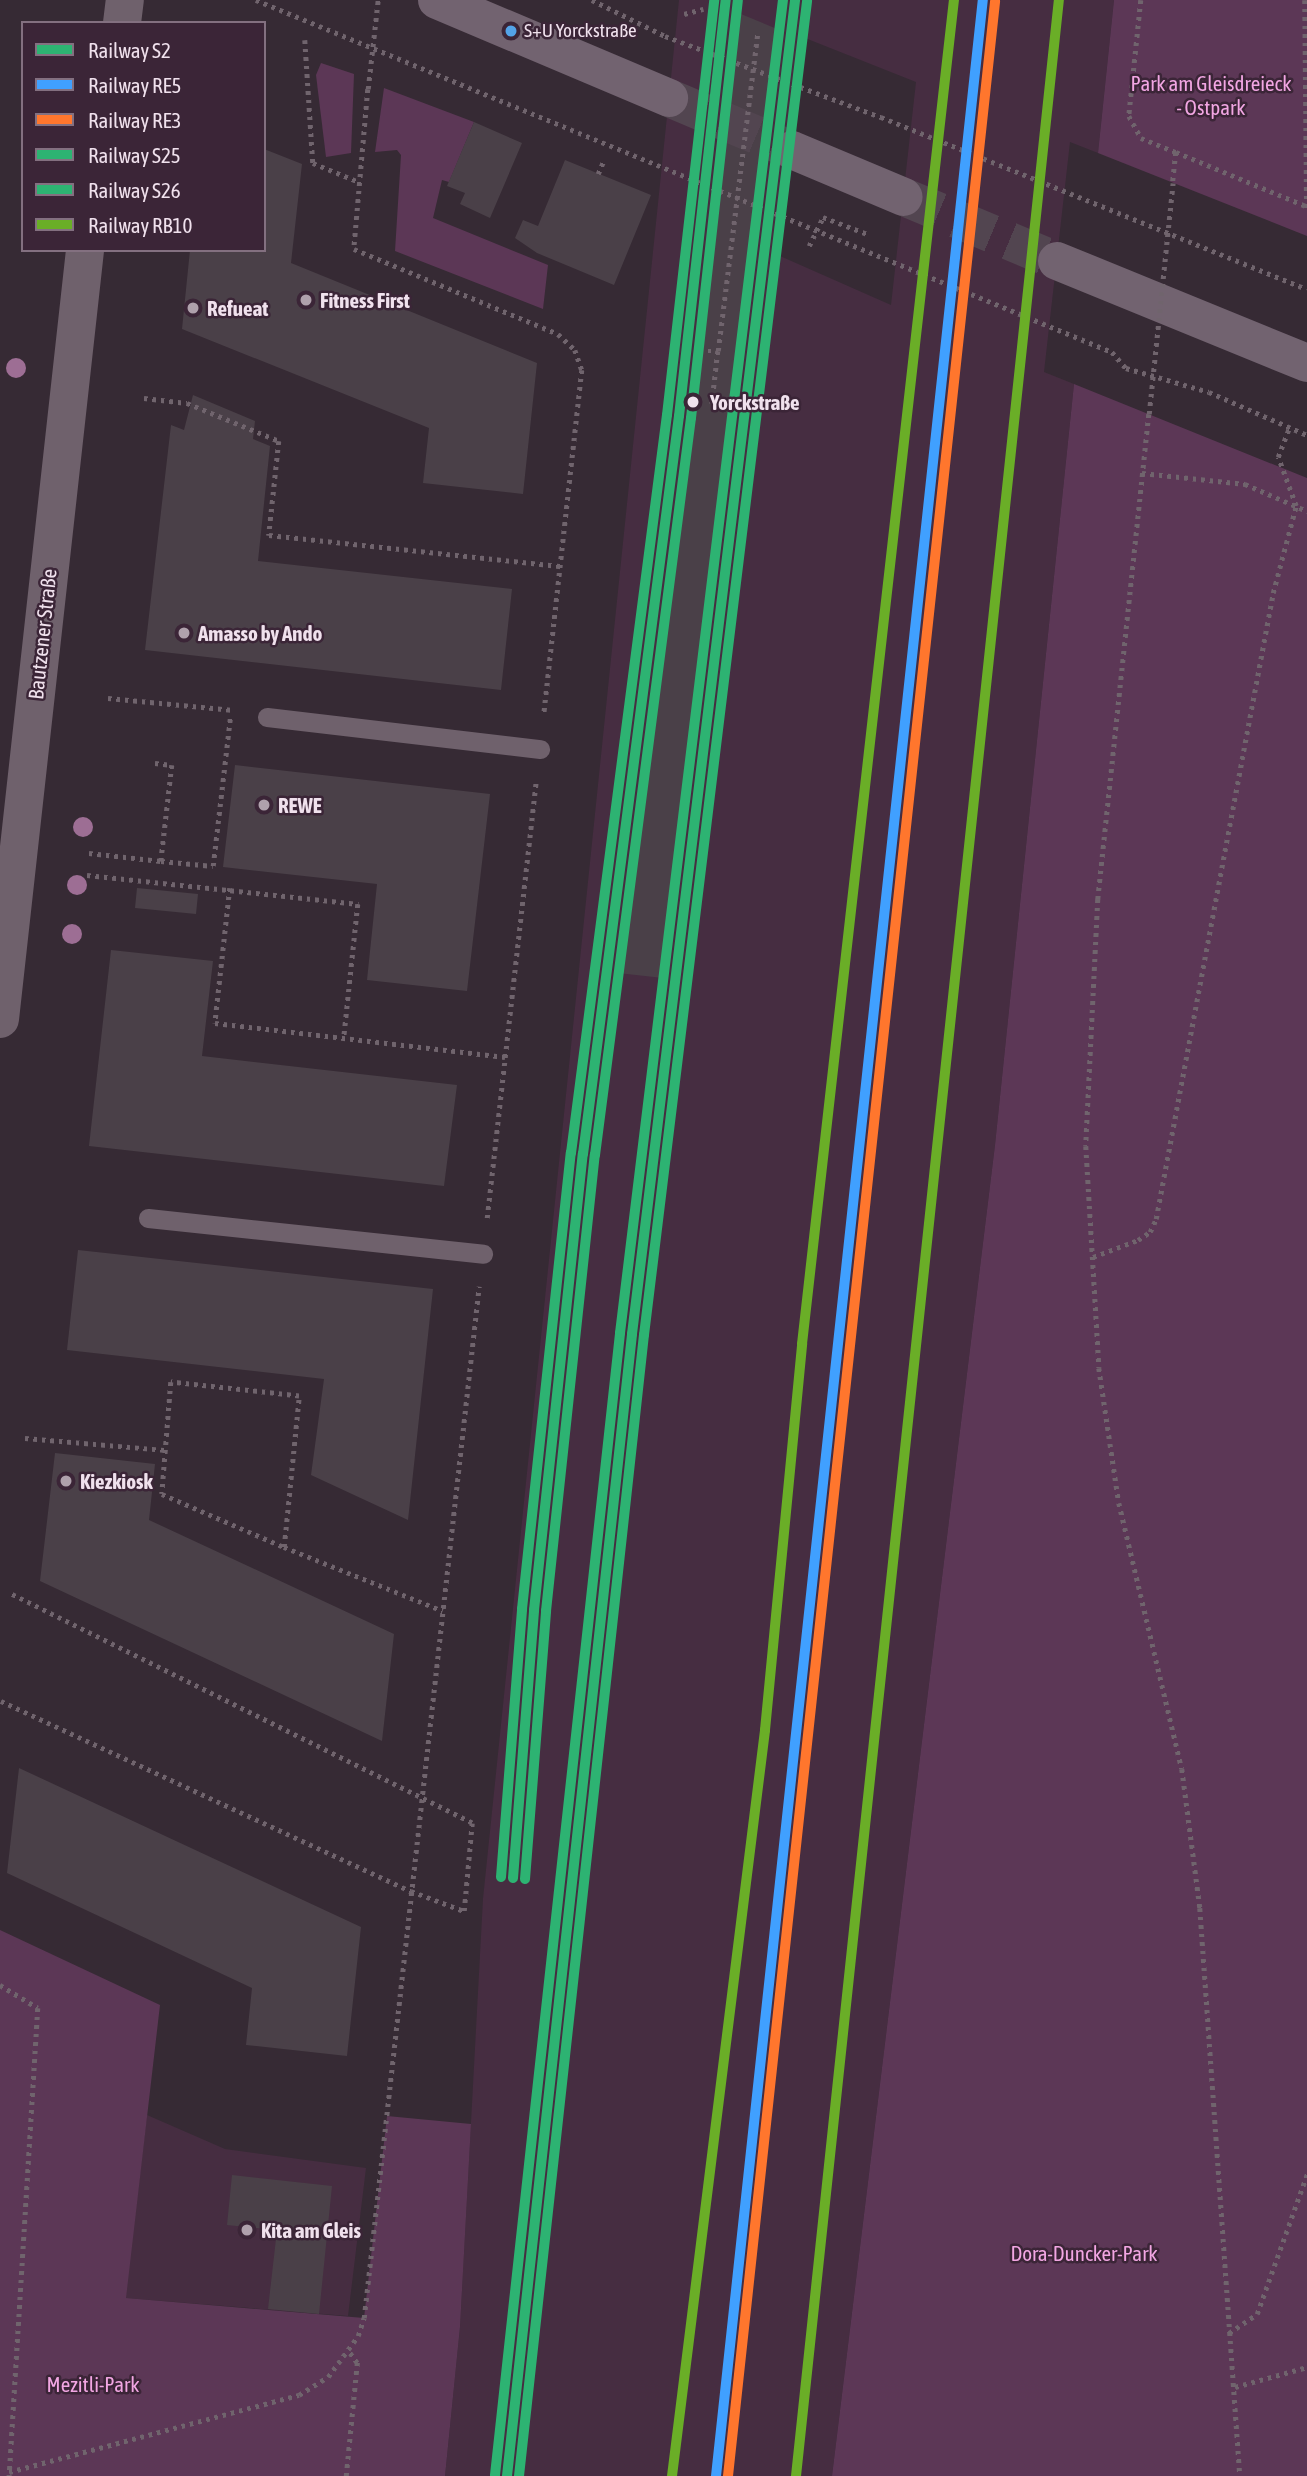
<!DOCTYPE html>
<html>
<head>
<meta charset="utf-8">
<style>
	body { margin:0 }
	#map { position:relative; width:1307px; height:2476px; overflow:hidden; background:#362a34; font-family:"Asap Condensed",sans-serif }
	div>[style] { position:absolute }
	.built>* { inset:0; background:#462d41 }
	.green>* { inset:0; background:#5c3756 }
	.building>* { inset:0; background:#4a4048 }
	.secondary-tunnel>* { height:38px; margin-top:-19px; transform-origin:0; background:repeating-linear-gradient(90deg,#524550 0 38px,transparent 0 57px) }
	.path>* { height:4.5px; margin-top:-2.25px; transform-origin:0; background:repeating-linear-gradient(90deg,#70646d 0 3.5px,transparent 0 8.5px) }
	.service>* { height:19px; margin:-9.5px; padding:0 9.5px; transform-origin:9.5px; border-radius:9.5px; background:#6f616c }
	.minor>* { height:38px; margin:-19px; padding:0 19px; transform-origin:19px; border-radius:19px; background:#6f616c }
	.secondary>* { height:38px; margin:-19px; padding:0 19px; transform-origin:19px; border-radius:19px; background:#726370 }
	.path-bridge>* { height:4.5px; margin-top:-2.25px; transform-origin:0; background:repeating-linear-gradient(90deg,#70646d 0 3.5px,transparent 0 8.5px) }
	.rail-1>* { height:10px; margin:-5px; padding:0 5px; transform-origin:5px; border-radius:5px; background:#2db372 }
	.rail-2>* { height:10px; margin:-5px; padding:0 5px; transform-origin:5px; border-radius:5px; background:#40a0ff }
	.rail-3>* { height:10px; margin:-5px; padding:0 5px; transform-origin:5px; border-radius:5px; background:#ff762d }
	.rail-4>* { height:10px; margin:-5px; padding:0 5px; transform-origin:5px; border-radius:5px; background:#2db372 }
	.rail-5>* { height:10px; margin:-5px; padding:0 5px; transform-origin:5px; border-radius:5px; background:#2db372 }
	.rail-6>* { height:10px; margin:-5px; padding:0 5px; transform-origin:5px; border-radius:5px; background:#6aae27 }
	.trees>* { width:20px; height:20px; margin:-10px; border-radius:50%; background:#9d6e94 }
	.dots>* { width:19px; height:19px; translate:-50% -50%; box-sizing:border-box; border:4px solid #3b2537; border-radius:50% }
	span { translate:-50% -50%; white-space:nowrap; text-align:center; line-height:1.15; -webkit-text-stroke:5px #3b2537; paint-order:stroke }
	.bus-label { font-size:19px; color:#f0e1ed }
	.left { translate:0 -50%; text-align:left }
	.park-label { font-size:21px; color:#f2a6e3 }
	.poi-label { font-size:21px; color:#f0e1ed; font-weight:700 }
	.stop-label { font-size:21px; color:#f0e1ed; font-weight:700 }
	.street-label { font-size:21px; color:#f0e1ed }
	.legend { position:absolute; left:21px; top:21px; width:245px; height:231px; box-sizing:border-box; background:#3b2537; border:2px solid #837080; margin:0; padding:9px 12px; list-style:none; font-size:21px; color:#f0e1ed }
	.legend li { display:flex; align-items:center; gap:14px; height:35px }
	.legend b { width:35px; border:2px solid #837080 }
</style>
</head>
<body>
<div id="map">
	<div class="built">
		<div style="clip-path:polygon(evenodd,679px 0,1114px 0,1098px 153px,1070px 142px,1044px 372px,1074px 384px,995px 1145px,832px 2476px,445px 2476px,460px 2327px,483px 1899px,679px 0,805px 38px,916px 82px,891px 305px,780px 256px,805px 38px)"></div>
		<div style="clip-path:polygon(147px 2115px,225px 2149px,366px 2168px,348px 2316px,125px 2298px)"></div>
	</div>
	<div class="green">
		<div style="clip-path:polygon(1114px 0,1307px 0,1307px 236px,1098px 153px)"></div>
		<div style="clip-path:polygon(321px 63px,354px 74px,351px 153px,326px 157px,316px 75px)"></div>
		<div style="clip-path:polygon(384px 88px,474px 122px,449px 182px,442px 180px,433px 218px,548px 265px,543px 309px,395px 251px,401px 155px,397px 150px,375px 152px)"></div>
		<div style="clip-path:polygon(1074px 384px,1307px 478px,1307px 2476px,832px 2476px,995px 1145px)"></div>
		<div style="clip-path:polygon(0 1930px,160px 2005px,126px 2298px,364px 2318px,387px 2116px,471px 2124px,460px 2327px,445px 2476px,0 2476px)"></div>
	</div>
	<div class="building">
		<div style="clip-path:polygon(741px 14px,777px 29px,663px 978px,618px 973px)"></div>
		<div style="clip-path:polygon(474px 122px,522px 143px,490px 218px,460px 204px,465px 193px,447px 186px)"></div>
		<div style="clip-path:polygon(264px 149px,302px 164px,291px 263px,537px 363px,523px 494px,423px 483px,429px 428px,182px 329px,190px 250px,264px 250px)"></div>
		<div style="clip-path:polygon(565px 160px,651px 195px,614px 285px,537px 253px,515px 238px,523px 220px,538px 226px)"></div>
		<div style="clip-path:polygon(193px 395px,255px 421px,253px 439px,270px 446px,258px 561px,512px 589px,501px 690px,145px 650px,171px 425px,184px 430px)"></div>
		<div style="clip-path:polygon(235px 765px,490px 794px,467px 991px,367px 980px,377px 884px,223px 867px)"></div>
		<div style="clip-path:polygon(137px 888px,198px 894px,196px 914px,135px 908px)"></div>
		<div style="clip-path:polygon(111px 950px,213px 961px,202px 1056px,457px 1085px,444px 1186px,89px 1146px)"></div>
		<div style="clip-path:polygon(78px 1250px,433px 1289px,408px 1520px,311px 1475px,324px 1379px,67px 1350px)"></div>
		<div style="clip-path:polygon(55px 1453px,155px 1464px,149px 1520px,394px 1634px,382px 1741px,40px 1581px)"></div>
		<div style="clip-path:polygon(19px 1768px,361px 1927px,347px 2056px,246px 2045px,252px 1988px,7px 1873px)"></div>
		<div style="clip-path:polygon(232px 2175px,332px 2186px,319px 2314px,268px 2309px,277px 2230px,227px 2225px)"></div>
	</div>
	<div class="secondary-tunnel">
		<div style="left:669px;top:98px;width:134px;rotate:22.9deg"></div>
		<div style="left:904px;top:197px;width:166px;rotate:22.7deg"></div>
	</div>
	<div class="path">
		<div style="left:256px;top:0;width:926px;rotate:22.35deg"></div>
		<div style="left:1112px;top:352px;width:21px;rotate:49deg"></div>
		<div style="left:1126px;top:368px;width:86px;rotate:16.1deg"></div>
		<div style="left:1209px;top:392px;width:107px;rotate:23.7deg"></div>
		<div style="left:592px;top:0;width:81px;rotate:26.3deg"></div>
		<div style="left:665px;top:36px;width:231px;rotate:20.6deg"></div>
		<div style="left:881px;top:117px;width:459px;rotate:22deg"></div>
		<div style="left:1141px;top:0;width:117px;rotate:95.9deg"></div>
		<div style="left:1129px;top:116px;width:25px;rotate:61deg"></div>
		<div style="left:1141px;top:138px;width:38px;rotate:22deg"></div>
		<div style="left:1176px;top:152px;width:31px;rotate:96deg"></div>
		<div style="left:1305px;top:0;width:210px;rotate:89.5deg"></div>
		<div style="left:684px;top:14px;width:20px;rotate:-15deg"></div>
		<div style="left:305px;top:40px;width:123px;rotate:86.3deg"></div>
		<div style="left:313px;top:163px;width:50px;rotate:22.4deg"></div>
		<div style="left:368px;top:89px;width:161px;rotate:95deg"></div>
		<div style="left:354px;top:249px;width:221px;rotate:22.6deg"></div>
		<div style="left:558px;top:334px;width:23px;rotate:43deg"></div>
		<div style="left:575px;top:350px;width:21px;rotate:71deg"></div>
		<div style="left:582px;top:370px;width:346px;rotate:96.3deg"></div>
		<div style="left:1176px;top:152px;width:141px;rotate:22.6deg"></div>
		<div style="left:598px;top:174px;width:13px;rotate:-67deg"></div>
		<div style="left:809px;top:246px;width:32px;rotate:-64deg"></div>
		<div style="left:823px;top:217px;width:50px;rotate:21deg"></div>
		<div style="left:708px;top:351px;width:10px"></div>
		<div style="left:718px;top:351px;width:53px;rotate:96.5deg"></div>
		<div style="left:144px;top:398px;width:43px;rotate:6.6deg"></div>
		<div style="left:187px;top:403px;width:100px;rotate:22.4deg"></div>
		<div style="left:279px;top:441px;width:95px;rotate:96.1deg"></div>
		<div style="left:269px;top:535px;width:294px;rotate:6.1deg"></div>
		<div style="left:1149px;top:414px;width:488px;rotate:96deg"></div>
		<div style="left:1098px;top:899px;width:247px;rotate:92.8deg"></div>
		<div style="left:1086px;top:1146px;width:222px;rotate:86.6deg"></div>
		<div style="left:1099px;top:1368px;width:136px;rotate:81.6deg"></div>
		<div style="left:1119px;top:1503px;width:273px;rotate:76.7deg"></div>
		<div style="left:1182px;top:1769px;width:140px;rotate:82.6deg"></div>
		<div style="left:1200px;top:1908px;width:569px;rotate:85.97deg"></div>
		<div style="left:1142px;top:473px;width:104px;rotate:6.1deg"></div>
		<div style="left:1245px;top:484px;width:68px;rotate:23.5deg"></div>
		<div style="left:108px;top:698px;width:126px;rotate:5.5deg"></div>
		<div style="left:155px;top:763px;width:17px;rotate:7deg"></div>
		<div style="left:172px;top:765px;width:97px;rotate:96.5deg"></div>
		<div style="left:161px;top:861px;width:52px;rotate:5.5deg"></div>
		<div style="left:213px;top:866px;width:149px;rotate:-83.4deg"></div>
		<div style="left:89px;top:853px;width:72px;rotate:6.3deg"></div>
		<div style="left:87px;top:875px;width:273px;rotate:6.1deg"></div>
		<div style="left:358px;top:904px;width:135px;rotate:96deg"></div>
		<div style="left:230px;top:888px;width:136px;rotate:96.3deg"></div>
		<div style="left:215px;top:1023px;width:292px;rotate:6.7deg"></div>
		<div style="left:487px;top:1218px;width:439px;rotate:-83.6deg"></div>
		<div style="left:1093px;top:1257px;width:48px;rotate:-20.7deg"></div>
		<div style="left:1138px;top:1240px;width:14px;rotate:-34deg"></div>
		<div style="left:1150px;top:1232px;width:14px;rotate:-65deg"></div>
		<div style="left:1156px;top:1219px;width:637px;rotate:-79.41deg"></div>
		<div style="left:1273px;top:593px;width:90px;rotate:-75.2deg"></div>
		<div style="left:1296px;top:506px;width:52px;rotate:-110.2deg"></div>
		<div style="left:1278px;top:457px;width:31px;rotate:-69deg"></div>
		<div style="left:25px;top:1438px;width:142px;rotate:4.9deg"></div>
		<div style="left:284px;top:1547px;width:152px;rotate:-84.3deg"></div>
		<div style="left:299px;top:1396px;width:129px;rotate:-173.8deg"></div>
		<div style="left:171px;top:1382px;width:112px;rotate:94.6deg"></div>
		<div style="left:162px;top:1494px;width:133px;rotate:23.5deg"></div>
		<div style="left:284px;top:1547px;width:171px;rotate:21.9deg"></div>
		<div style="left:1px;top:1701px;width:452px;rotate:24.9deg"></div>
		<div style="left:411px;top:1891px;width:57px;rotate:20.7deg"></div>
		<div style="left:464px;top:1911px;width:88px;rotate:-84.8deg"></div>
		<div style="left:472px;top:1823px;width:515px;rotate:-153.58deg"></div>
		<div style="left:0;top:1985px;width:44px;rotate:31.2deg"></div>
		<div style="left:38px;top:2008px;width:469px;rotate:93.5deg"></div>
		<div style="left:1229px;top:2333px;width:34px;rotate:-34deg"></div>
		<div style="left:1257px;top:2314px;width:149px;rotate:-70.3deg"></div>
		<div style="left:1235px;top:2387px;width:75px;rotate:-15.5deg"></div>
		<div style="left:9px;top:2472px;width:300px;rotate:-14.9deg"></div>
		<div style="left:299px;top:2395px;width:34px;rotate:-32deg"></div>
		<div style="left:328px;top:2377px;width:51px;rotate:-53.8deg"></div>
		<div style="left:358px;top:2336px;width:19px;rotate:-72deg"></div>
		<div style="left:364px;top:2318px;width:1038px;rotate:-83.64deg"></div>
		<div style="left:346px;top:2476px;width:114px;rotate:-84.4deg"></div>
		<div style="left:357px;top:2363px;width:14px;rotate:-126deg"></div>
	</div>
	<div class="service">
		<div style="left:267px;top:717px;width:275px;rotate:6.7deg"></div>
		<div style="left:148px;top:1218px;width:337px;rotate:6.1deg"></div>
	</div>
	<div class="minor">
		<div style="left:122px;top:23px;width:23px;rotate:-83deg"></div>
		<div style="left:0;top:1019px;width:774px;rotate:-83.69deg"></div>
	</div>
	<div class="secondary">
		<div style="left:437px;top:0;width:252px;rotate:22.9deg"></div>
		<div style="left:792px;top:150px;width:121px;rotate:22.8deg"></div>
		<div style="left:1057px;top:261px;width:270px;rotate:22.2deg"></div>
	</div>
	<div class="path-bridge">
		<div style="left:368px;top:89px;width:90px;rotate:-83.6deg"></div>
		<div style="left:718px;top:351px;width:322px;rotate:-82.9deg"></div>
		<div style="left:1149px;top:414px;width:232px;rotate:-84.1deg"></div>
	</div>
	<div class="rail-1">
		<div style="left:513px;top:1878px;width:269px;rotate:-85.5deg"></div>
		<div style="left:534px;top:1610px;width:459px;rotate:-83.9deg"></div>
		<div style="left:583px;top:1154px;width:744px;rotate:-82.59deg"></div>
		<div style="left:679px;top:416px;width:419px;rotate:-83.6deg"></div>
		<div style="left:507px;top:2476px;width:1149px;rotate:-83.75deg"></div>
		<div style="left:632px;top:1334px;width:1344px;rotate:-83.03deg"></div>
	</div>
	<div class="rail-2">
		<div style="left:716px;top:2476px;width:2490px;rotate:-83.85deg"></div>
	</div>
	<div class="rail-3">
		<div style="left:728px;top:2476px;width:2489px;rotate:-83.84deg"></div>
	</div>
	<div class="rail-4">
		<div style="left:525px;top:1879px;width:269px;rotate:-85.5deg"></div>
		<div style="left:546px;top:1611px;width:459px;rotate:-83.9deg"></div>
		<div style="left:595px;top:1155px;width:743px;rotate:-82.58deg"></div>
		<div style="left:691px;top:418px;width:420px;rotate:-83.6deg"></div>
		<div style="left:519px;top:2476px;width:1148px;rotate:-83.75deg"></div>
		<div style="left:644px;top:1335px;width:1344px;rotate:-83.03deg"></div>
	</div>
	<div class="rail-5">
		<div style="left:501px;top:1877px;width:269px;rotate:-85.5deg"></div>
		<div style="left:522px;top:1609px;width:459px;rotate:-83.9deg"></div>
		<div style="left:571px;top:1153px;width:744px;rotate:-82.59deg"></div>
		<div style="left:667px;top:415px;width:418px;rotate:-83.5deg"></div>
		<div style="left:495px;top:2475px;width:1149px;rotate:-83.75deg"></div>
		<div style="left:620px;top:1333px;width:1343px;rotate:-83.03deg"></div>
	</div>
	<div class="rail-6">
		<div style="left:672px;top:2476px;width:752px;rotate:-82.89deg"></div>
		<div style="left:765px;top:1730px;width:388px;rotate:-84.5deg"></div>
		<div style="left:802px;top:1344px;width:1353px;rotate:-83.55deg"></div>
		<div style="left:796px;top:2476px;width:2490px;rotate:-83.94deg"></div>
	</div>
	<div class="trees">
		<div style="left:16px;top:368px"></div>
		<div style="left:83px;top:827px"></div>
		<div style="left:77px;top:885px"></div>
		<div style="left:72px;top:934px"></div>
	</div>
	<div class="dots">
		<div style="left:511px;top:31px;background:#53a3e8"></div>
		<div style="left:306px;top:300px;background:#afa1ac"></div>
		<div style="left:193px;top:308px;background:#afa1ac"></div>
		<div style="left:693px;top:402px;background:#f0e1ed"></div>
		<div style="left:184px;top:633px;background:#afa1ac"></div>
		<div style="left:264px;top:805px;background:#afa1ac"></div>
		<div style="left:66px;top:1481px;background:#afa1ac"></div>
		<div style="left:247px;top:2230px;background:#afa1ac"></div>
	</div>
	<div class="bus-label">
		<span class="left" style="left:524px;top:31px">S+U Yorckstraße</span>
	</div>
	<div class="park-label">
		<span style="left:1211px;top:95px">Park am Gleisdreieck<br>- Ostpark</span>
		<span style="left:1084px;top:2253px">Dora-Duncker-Park</span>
		<span style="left:93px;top:2384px">Mezitli-Park</span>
	</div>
	<div class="poi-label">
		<span class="left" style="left:320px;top:300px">Fitness First</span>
		<span class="left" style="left:207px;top:308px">Refueat</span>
		<span class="left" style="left:198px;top:633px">Amasso by Ando</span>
		<span class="left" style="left:278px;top:805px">REWE</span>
		<span class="left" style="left:80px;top:1481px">Kiezkiosk</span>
		<span class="left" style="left:261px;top:2230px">Kita am Gleis</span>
	</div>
	<div class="stop-label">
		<span class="left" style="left:710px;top:402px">Yorckstraße</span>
	</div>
	<div class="street-label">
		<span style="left:42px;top:634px;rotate:-84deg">Bautzener Straße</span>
	</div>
	<ul class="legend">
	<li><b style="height:9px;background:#2db372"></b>Railway S2</li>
	<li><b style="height:9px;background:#40a0ff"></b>Railway RE5</li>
	<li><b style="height:9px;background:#ff762d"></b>Railway RE3</li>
	<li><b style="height:9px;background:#2db372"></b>Railway S25</li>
	<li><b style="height:9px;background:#2db372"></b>Railway S26</li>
	<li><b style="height:9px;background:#6aae27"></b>Railway RB10</li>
	</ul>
</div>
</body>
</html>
